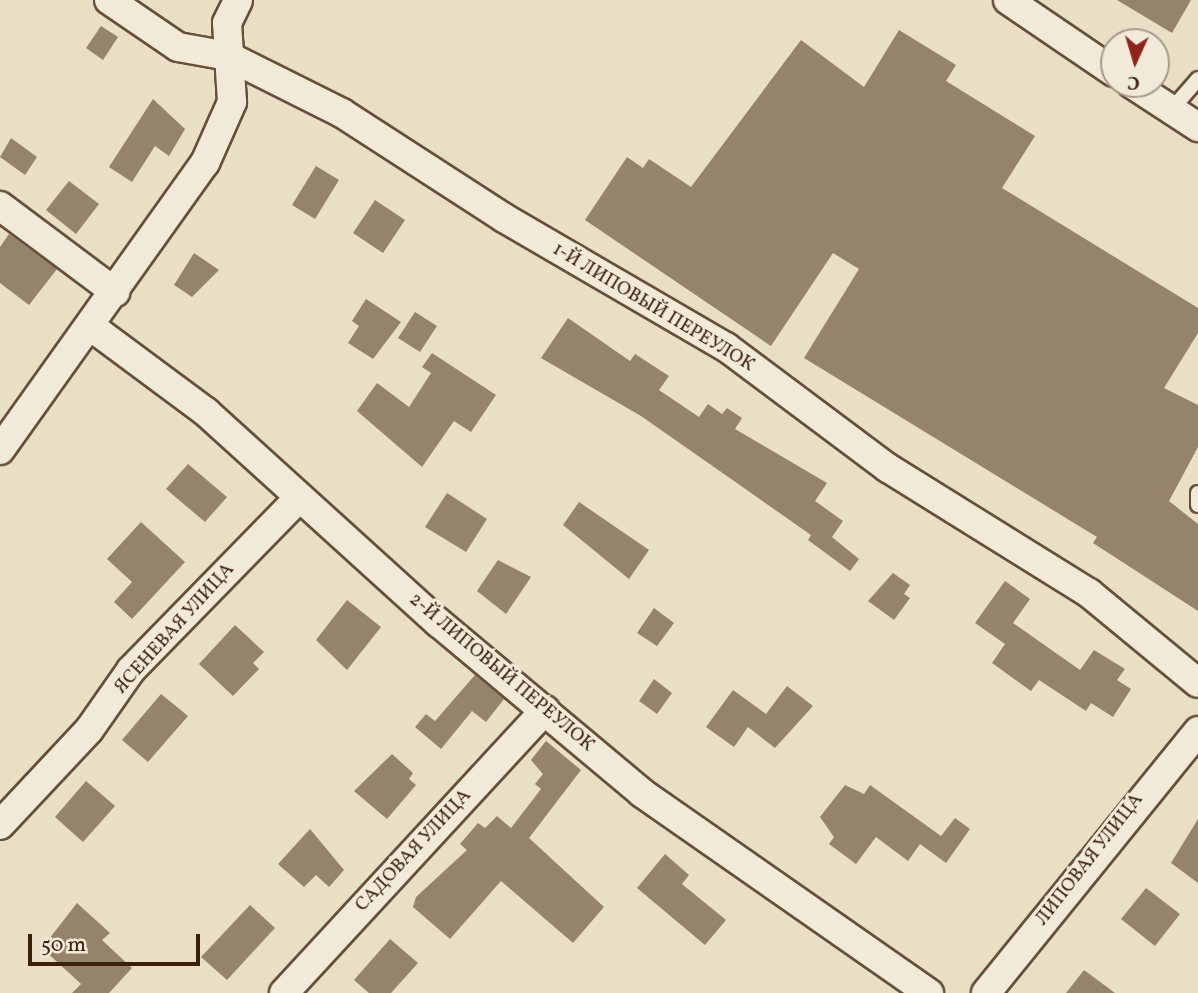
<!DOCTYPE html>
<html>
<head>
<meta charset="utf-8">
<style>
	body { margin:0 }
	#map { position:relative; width:1198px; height:993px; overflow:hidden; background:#e9dfc4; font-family:Vollkorn,serif }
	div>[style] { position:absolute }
	.building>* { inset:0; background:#96836c }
	.roads { filter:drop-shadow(2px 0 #674f3a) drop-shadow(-2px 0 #674f3a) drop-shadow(0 2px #674f3a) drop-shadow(0 -2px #674f3a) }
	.service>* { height:14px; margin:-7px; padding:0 7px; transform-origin:7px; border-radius:7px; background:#f1ead9 }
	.minor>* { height:28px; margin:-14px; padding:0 14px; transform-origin:14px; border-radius:14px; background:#f1ead9 }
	span { translate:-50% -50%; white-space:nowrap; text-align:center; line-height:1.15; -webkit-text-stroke:6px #f1ead9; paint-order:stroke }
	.street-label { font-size:19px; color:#3c1f0c }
	.north { position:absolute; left:1100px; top:28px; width:70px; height:70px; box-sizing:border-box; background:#f1ead9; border:2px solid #a99987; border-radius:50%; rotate:184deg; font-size:19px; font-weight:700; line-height:28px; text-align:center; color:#3c1f0c }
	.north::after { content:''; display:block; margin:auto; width:24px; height:32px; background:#8f2418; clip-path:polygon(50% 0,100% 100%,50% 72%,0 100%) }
	.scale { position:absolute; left:28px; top:934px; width:172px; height:32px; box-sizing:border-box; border:4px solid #3c1f0c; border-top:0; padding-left:9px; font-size:21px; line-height:24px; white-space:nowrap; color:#3c1f0c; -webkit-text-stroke:5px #f1ead9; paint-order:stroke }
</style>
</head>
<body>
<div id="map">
	<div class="building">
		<div style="clip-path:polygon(1117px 0,1191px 0,1172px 33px)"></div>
		<div style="clip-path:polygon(101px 26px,118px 37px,103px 60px,86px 48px)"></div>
		<div style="clip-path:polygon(899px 30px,956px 65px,946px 81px,1035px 136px,1002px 188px,1198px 308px,1198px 333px,1164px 388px,1198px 405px,1198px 447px,1169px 501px,1198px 524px,1198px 611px,1093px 543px,1097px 537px,804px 358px,859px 269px,833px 253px,771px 346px,585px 220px,627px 157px,643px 168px,649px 159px,691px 187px,801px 40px,864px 87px)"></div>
		<div style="clip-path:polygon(153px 99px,185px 129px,169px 156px,155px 146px,132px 182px,109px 167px)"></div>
		<div style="clip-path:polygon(11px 138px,37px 157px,25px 175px,0 157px)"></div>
		<div style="clip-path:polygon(316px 166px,339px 180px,315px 219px,292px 205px)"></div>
		<div style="clip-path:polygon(69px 181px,99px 204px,76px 234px,46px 210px)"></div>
		<div style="clip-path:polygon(375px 200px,405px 220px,383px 253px,353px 233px)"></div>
		<div style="clip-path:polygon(9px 234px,57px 269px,29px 305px,0 283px,0 247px)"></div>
		<div style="clip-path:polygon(194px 253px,219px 270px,192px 297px,174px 285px)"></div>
		<div style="clip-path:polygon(366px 299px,401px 322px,373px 359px,348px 343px,359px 326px,352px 321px)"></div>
		<div style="clip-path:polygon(415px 312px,437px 326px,420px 352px,398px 338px)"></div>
		<div style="clip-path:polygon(568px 318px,630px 361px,635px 354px,669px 376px,659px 390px,699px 417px,708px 404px,722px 414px,727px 408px,742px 418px,735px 429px,827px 483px,815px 501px,843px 521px,832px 537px,859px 559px,850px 571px,808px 540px,811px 535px,641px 416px,541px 358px)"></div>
		<div style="clip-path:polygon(432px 353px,496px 395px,471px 432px,454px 421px,422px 467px,357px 411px,377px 383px,409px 407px,431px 373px,422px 367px)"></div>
		<div style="clip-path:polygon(188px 464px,227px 497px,205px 522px,166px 489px)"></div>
		<div style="clip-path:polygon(447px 493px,487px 519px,466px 552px,425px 527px)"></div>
		<div style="clip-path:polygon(579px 502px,649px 550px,629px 579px,563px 525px)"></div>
		<div style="clip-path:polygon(141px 522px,185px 562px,132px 619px,114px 602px,132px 582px,107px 559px)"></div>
		<div style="clip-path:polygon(498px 560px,531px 577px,506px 614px,477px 591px)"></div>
		<div style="clip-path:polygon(893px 573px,910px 585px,904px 594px,910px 598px,894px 620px,868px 601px)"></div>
		<div style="clip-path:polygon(1005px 581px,1030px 599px,1013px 623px,1080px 670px,1094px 650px,1125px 669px,1117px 680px,1131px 689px,1113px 717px,1091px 703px,1086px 711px,1039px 680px,1031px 691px,992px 663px,1005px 644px,975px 623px)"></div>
		<div style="clip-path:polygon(347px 600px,381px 627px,347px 670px,316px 640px)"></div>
		<div style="clip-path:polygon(654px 608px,674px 623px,657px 646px,637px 633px)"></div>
		<div style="clip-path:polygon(235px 625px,264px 652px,253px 663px,259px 669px,233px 696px,199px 664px)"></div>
		<div style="clip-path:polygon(475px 675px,504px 699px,486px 722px,472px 711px,441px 749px,415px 727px,426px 714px,435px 721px)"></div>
		<div style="clip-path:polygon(654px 679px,672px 693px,657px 714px,639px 701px)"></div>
		<div style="clip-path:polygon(787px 686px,813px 706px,775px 748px,748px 727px,734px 747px,706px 727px,733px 690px,766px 714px)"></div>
		<div style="clip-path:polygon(161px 694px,188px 716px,148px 762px,122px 740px)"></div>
		<div style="clip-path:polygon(546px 741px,581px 770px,529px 838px,604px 907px,573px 943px,501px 881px,450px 939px,413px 907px,416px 897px,467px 850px,460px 844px,478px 823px,485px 828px,497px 816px,511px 828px,541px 789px,535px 784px,543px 774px,531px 760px)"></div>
		<div style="clip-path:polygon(392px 754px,413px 773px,409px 779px,416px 785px,387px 819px,354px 791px)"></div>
		<div style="clip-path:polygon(86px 781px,115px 806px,83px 842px,55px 817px)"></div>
		<div style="clip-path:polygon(845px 785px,864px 794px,870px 785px,941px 836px,955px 818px,970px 829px,946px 863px,920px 844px,908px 861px,876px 837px,856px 864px,829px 844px,834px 837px,820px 817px)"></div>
		<div style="clip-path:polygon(1198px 819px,1198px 883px,1171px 863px)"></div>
		<div style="clip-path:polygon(310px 829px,344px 870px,329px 887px,316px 875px,304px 887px,278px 864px)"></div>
		<div style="clip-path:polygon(665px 854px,689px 875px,682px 884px,726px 920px,705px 945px,637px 888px)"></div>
		<div style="clip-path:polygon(1146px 888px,1180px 914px,1155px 946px,1121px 919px)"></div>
		<div style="clip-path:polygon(77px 903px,110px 933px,102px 940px,132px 968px,109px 993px,72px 993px,81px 984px,42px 948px)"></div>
		<div style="clip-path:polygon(250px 905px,275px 928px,227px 980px,201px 957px)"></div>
		<div style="clip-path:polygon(390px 939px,418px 963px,391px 993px,369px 993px,354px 980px)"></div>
		<div style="clip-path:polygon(1084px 970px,1115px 993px,1066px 993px)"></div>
	</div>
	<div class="roads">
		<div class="service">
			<div style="left:1171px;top:110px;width:41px;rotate:-48.9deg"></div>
			<div style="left:1198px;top:493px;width:12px;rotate:90deg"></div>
		</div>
		<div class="minor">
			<div style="left:109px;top:0;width:83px;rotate:34.3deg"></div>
			<div style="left:178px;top:47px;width:51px;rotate:10.2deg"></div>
			<div style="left:228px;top:56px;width:127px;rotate:26.6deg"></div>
			<div style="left:342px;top:113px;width:193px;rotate:32.9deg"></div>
			<div style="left:504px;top:218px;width:257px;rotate:30.2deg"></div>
			<div style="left:726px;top:347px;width:202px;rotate:36.8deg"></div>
			<div style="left:888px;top:468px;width:237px;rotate:31.9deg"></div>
			<div style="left:1089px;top:593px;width:141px;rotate:39.5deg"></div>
			<div style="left:1008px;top:0;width:128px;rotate:34.2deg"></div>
			<div style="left:1132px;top:84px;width:79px;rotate:33.1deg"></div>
			<div style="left:0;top:206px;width:144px;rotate:36.8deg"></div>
			<div style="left:93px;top:328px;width:141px;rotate:36.6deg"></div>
			<div style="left:206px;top:412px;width:314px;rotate:42.2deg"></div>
			<div style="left:439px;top:623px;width:265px;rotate:39.9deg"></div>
			<div style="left:642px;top:793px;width:350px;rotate:34.9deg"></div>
			<div style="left:0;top:450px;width:353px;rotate:-54.5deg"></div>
			<div style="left:205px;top:163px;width:67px;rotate:-66.1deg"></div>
			<div style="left:232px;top:102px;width:79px;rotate:-93.6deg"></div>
			<div style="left:227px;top:23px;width:25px;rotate:-64deg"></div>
			<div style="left:0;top:825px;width:130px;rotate:-46.9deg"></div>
			<div style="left:89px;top:730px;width:73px;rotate:-55deg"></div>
			<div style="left:131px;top:670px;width:239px;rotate:-45.7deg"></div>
			<div style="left:284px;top:993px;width:385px;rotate:-47.3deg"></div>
			<div style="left:986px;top:993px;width:337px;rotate:-51deg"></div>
		</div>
	</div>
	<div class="street-label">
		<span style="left:653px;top:308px;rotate:31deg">1-Й ЛИПОВЫЙ ПЕРЕУЛОК</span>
		<span style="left:175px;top:629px;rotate:-48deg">ЯСЕНЕВАЯ УЛИЦА</span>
		<span style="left:501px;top:673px;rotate:40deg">2-Й ЛИПОВЫЙ ПЕРЕУЛОК</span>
		<span style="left:414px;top:851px;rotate:-47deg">САДОВАЯ УЛИЦА</span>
		<span style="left:1090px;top:860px;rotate:-52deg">ЛИПОВАЯ УЛИЦА</span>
	</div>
	<div class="north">С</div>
	<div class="scale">50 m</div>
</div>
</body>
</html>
